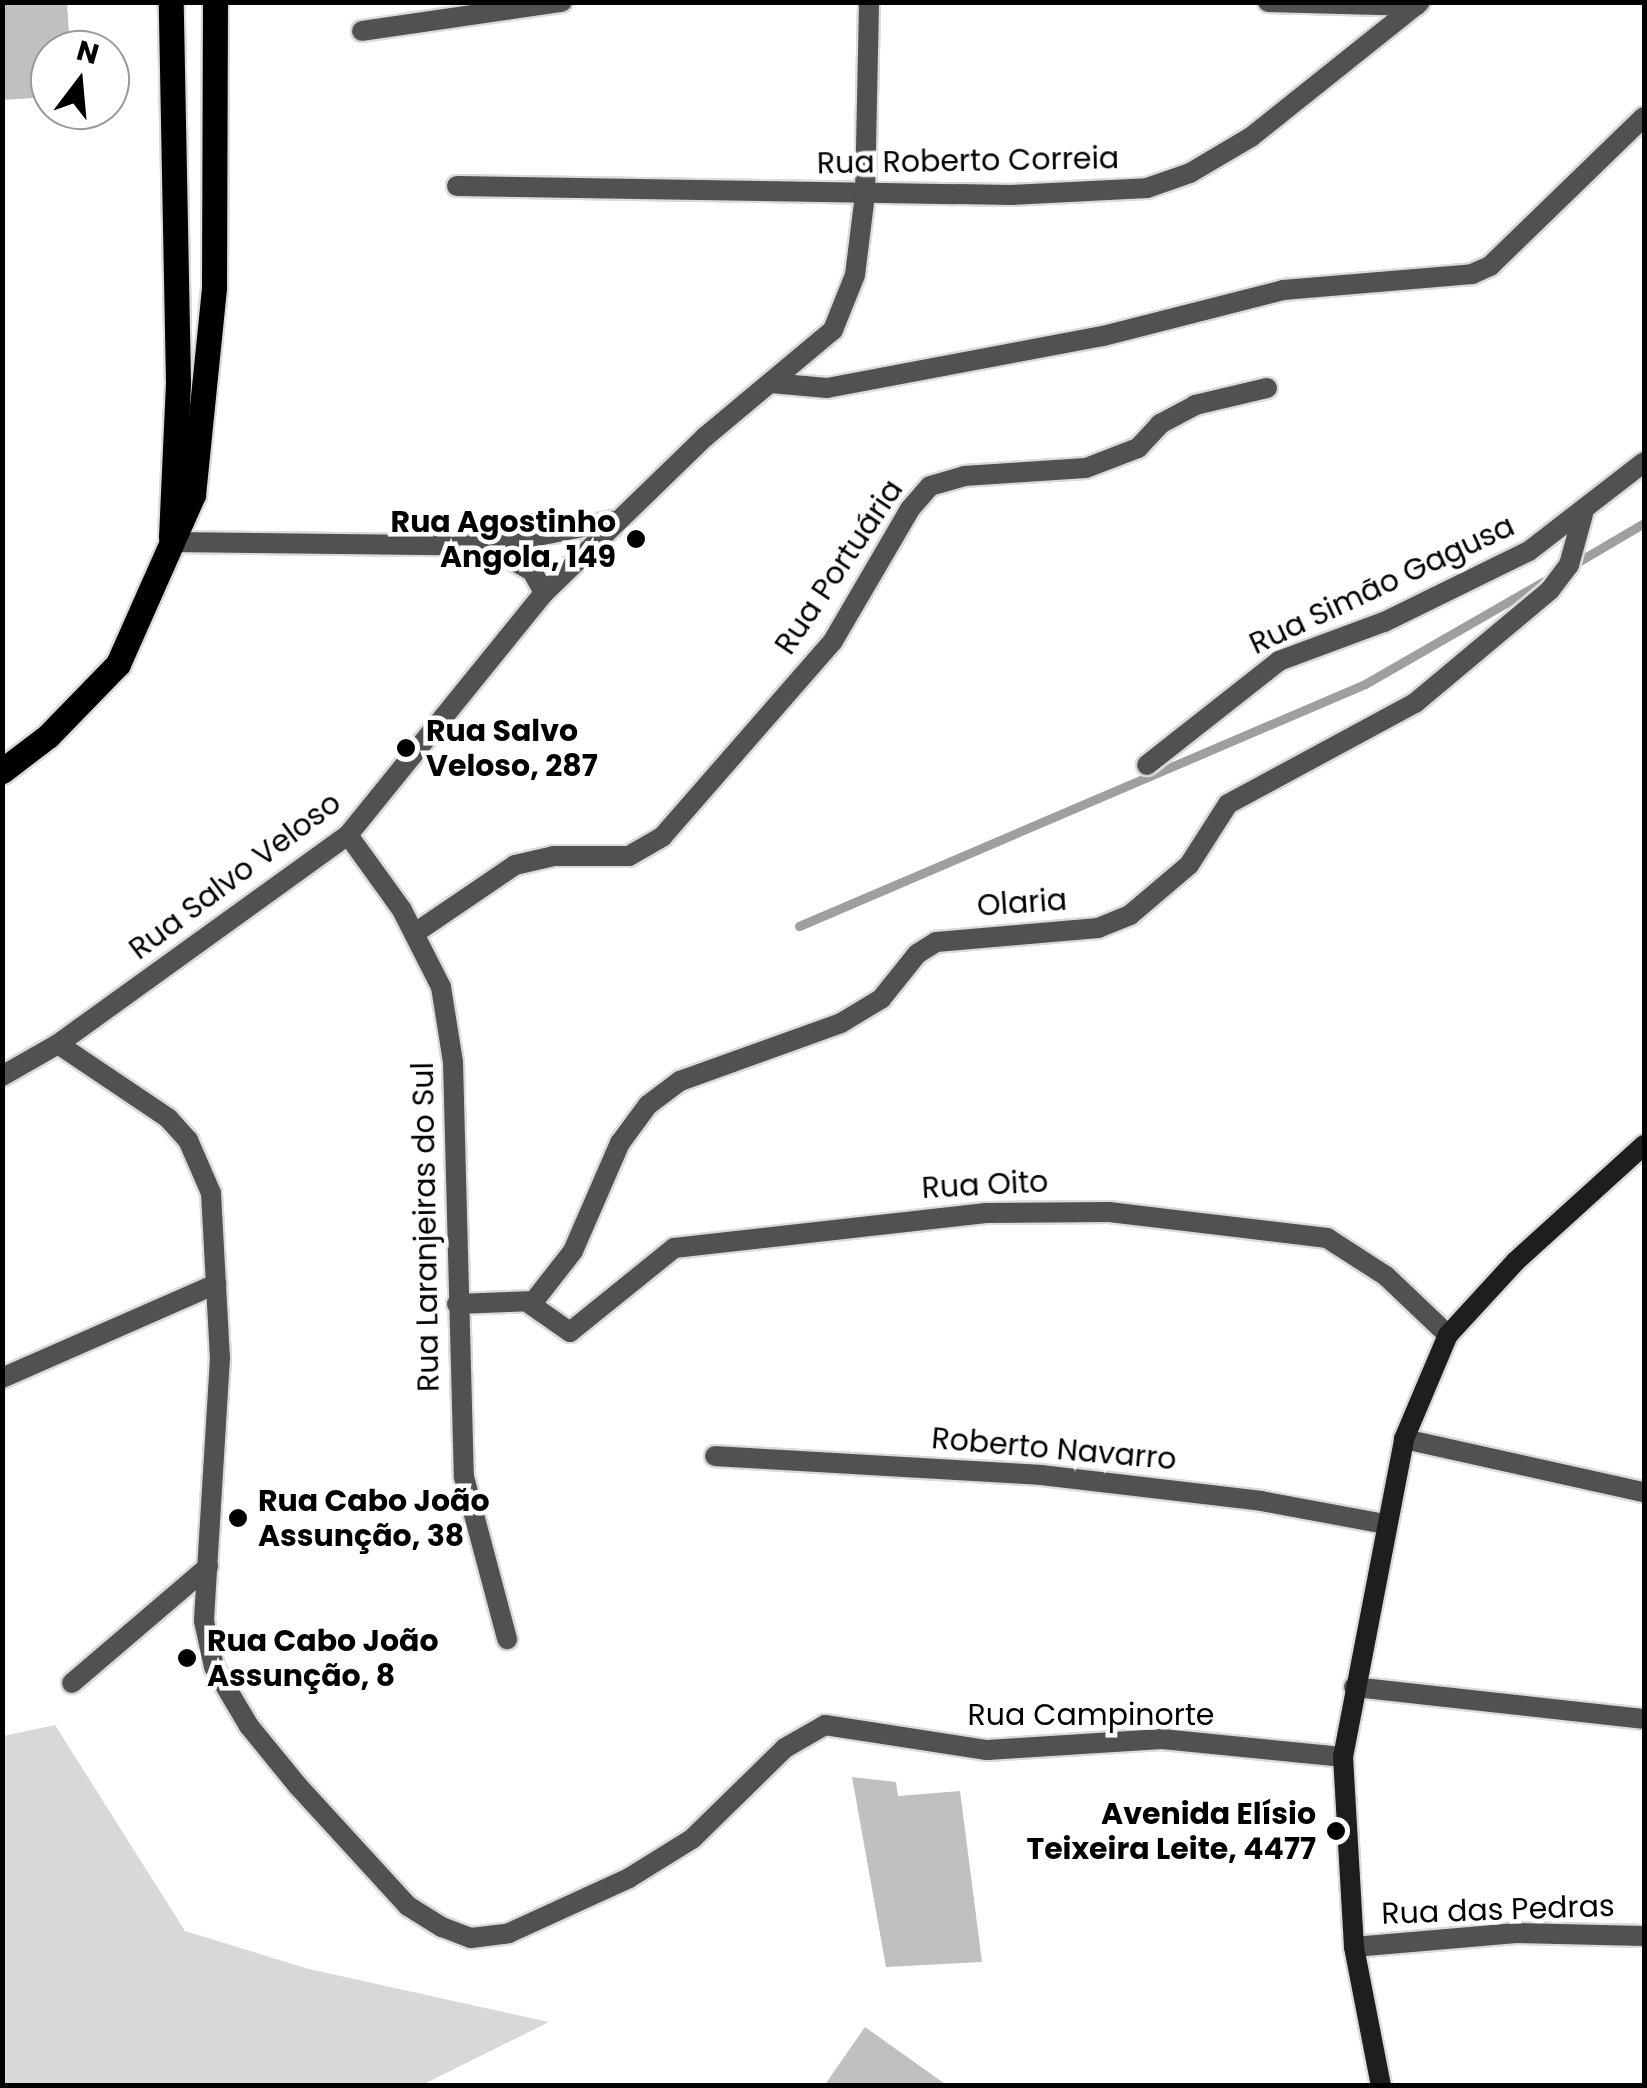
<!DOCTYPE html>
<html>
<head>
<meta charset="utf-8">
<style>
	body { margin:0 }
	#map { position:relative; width:1647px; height:2088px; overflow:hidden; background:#fff; font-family:Poppins,sans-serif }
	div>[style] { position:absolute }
	.green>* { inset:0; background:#d8d8d8 }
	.stream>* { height:9px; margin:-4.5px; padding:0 4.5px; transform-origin:4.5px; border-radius:4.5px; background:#9f9f9f }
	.building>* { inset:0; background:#c0c0c0 }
	.roads { filter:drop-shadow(2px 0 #dbdbdb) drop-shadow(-2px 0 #dbdbdb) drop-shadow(0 2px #dbdbdb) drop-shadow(0 -2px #dbdbdb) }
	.minor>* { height:20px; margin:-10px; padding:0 10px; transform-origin:10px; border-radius:10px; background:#515151 }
	.secondary>* { height:20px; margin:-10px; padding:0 10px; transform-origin:10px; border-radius:10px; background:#1e1e1e }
	.primary>* { height:25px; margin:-12.5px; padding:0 12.5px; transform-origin:12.5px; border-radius:12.5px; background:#000 }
	.dots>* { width:28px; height:28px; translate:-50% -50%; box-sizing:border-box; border:5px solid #fff; border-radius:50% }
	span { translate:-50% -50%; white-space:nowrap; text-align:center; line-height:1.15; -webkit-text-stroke:9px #fff; paint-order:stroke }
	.street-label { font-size:30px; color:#000 }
	.poi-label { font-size:30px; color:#000; font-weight:700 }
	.right { translate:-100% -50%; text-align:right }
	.left { translate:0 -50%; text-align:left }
	.frame { position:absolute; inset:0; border:5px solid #000; pointer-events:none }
	.north { position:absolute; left:30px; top:30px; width:100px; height:100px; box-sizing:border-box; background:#fff; border:2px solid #999; border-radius:50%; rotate:16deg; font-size:28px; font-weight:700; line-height:40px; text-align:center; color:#000 }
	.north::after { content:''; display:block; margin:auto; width:35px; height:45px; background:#000; clip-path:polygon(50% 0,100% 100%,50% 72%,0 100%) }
</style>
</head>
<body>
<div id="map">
	<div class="green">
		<div style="clip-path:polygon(55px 1725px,185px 1931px,309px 1969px,549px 2022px,422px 2085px,3px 2085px,3px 1736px)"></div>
	</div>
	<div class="stream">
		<div style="left:1571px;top:566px;width:85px;rotate:-30.5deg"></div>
		<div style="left:799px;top:926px;width:616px;rotate:-23.15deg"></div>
		<div style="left:1365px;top:684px;width:217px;rotate:-29.9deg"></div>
	</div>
	<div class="building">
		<div style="clip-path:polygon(2px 2px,67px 2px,70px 50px,50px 50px,50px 97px,2px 100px)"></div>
		<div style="clip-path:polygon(852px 1777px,896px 1782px,898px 1796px,960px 1791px,982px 1962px,886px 1967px)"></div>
		<div style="clip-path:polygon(865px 2027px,948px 2086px,824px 2086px)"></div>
	</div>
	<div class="roads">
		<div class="minor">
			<div style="left:1268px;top:2px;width:148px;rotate:1.5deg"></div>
			<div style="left:362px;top:31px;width:202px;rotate:-8.3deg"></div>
			<div style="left:457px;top:186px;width:554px;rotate:0.93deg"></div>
			<div style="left:1011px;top:195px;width:136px;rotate:-2.9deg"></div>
			<div style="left:1147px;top:188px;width:46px;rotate:-19.2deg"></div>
			<div style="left:1190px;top:173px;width:71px;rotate:-30.5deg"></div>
			<div style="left:1251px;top:137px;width:216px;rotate:-38.6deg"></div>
			<div style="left:771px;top:383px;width:56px;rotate:5.1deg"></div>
			<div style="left:827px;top:388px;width:281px;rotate:-10.7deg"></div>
			<div style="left:1103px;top:336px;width:186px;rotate:-14.3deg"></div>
			<div style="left:1283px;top:290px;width:190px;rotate:-4.8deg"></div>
			<div style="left:1472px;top:274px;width:20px;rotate:-24deg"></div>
			<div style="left:1490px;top:266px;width:214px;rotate:-44.1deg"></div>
			<div style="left:171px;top:542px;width:316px;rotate:0.7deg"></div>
			<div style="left:487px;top:546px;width:51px;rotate:29.1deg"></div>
			<div style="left:532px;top:571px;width:25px;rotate:61deg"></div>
			<div style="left:488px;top:546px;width:126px;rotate:-11.4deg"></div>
			<div style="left:1147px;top:765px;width:168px;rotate:-38.2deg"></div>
			<div style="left:1279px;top:661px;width:112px;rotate:-20.4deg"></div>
			<div style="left:1384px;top:622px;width:161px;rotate:-26.1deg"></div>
			<div style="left:1529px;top:551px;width:145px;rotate:-37.7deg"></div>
			<div style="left:348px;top:835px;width:92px;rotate:54.2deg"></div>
			<div style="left:402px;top:910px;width:86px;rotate:63.1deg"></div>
			<div style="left:441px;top:987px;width:76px;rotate:80.9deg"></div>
			<div style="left:453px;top:1062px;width:415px;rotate:88.5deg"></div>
			<div style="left:464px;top:1477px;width:168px;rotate:75.1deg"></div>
			<div style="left:415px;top:933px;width:121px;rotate:-34.2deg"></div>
			<div style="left:515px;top:865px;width:39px;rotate:-13deg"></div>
			<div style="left:553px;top:856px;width:76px"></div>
			<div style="left:629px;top:856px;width:39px;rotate:-30deg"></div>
			<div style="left:663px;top:836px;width:259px;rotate:-48.9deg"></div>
			<div style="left:833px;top:641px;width:153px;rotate:-59.7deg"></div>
			<div style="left:910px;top:509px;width:30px;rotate:-49deg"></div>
			<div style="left:930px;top:486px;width:35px;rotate:-16deg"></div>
			<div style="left:964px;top:476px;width:122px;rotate:-3.8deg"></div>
			<div style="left:1086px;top:468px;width:56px;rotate:-21deg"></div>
			<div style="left:1138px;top:448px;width:33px;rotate:-47deg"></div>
			<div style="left:1160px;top:424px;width:40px;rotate:-28deg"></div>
			<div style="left:1195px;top:405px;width:74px;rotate:-13.3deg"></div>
			<div style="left:58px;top:1044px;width:133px;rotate:33.9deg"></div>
			<div style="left:168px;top:1118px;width:30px;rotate:48deg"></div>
			<div style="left:188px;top:1140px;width:58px;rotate:66.5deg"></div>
			<div style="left:211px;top:1193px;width:165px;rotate:86.9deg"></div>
			<div style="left:220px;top:1358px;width:263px;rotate:93.5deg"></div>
			<div style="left:204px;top:1621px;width:47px;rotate:77.7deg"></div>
			<div style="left:214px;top:1667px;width:69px;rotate:59.3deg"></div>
			<div style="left:249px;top:1726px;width:77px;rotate:50.8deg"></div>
			<div style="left:298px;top:1786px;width:163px;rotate:47.5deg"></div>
			<div style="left:408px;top:1906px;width:40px;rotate:32deg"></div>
			<div style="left:442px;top:1927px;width:31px;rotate:21deg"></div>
			<div style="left:471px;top:1938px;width:38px;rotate:-7deg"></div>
			<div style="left:509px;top:1933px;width:132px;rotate:-24.6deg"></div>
			<div style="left:629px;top:1878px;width:74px;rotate:-31.8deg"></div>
			<div style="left:692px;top:1839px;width:130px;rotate:-44.4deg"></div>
			<div style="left:785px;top:1748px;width:46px;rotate:-29.9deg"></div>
			<div style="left:825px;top:1725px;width:164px;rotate:8.8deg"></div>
			<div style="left:987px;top:1750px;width:175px;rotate:-3.6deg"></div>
			<div style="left:1162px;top:1739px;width:182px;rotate:5.7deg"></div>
			<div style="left:2px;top:1076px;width:64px;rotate:-29.7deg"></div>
			<div style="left:58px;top:1044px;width:357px;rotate:-35.8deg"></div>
			<div style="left:348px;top:835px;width:311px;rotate:-51deg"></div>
			<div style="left:544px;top:593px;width:224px;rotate:-44.1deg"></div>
			<div style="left:705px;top:437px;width:167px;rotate:-39.9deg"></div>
			<div style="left:833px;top:330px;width:59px;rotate:-68.2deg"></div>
			<div style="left:855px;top:275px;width:81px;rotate:-82.9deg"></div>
			<div style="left:865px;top:195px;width:193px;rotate:-88.8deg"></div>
			<div style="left:457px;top:1304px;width:77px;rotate:-2.2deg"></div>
			<div style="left:534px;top:1301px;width:63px;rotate:-52deg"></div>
			<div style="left:573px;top:1251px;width:118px;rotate:-66.5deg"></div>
			<div style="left:620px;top:1143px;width:47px;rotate:-53.6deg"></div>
			<div style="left:648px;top:1105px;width:40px;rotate:-37deg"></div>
			<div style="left:680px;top:1081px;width:171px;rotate:-19.8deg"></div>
			<div style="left:841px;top:1023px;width:47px;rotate:-31deg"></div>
			<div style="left:881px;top:999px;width:58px;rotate:-51.3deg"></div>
			<div style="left:917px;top:954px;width:22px;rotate:-32deg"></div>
			<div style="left:936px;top:942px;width:163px;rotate:-4.9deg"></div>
			<div style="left:1098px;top:928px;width:35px;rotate:-22deg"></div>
			<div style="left:1130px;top:915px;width:77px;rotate:-40.3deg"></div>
			<div style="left:1189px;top:865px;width:72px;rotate:-57.4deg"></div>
			<div style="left:1228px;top:804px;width:213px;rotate:-28.4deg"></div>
			<div style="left:1415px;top:703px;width:176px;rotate:-39.9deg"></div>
			<div style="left:1550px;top:590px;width:31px;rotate:-53deg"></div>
			<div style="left:1569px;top:565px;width:53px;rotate:-74.6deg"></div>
			<div style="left:530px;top:1304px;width:49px;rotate:35deg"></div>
			<div style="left:570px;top:1332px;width:134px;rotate:-38.9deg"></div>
			<div style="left:674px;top:1248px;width:314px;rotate:-6.4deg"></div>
			<div style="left:986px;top:1213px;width:123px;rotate:-0.5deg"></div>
			<div style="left:1109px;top:1212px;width:220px;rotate:6.8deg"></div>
			<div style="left:1327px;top:1238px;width:70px;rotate:32.8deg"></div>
			<div style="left:1386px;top:1276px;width:86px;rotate:43.6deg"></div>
			<div style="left:2px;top:1378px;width:234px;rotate:-23.7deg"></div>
			<div style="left:1404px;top:1439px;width:246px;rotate:12.5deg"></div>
			<div style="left:715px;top:1456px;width:327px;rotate:3.3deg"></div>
			<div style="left:1041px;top:1475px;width:222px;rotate:6.7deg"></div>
			<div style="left:1261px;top:1501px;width:126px;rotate:10.5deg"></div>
			<div style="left:72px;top:1683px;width:179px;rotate:-40.5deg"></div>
			<div style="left:1354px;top:1687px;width:292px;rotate:6.3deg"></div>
			<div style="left:1354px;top:1947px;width:163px;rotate:-4.9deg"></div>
			<div style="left:1516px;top:1933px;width:128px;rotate:1.3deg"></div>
		</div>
		<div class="secondary">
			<div style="left:1381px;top:2086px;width:142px;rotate:-101deg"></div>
			<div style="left:1354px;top:1947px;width:190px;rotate:-93.3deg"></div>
			<div style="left:1343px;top:1757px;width:324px;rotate:-79.1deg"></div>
			<div style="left:1404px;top:1439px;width:113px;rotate:-67.1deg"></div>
			<div style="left:1448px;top:1335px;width:100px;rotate:-47.4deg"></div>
			<div style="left:1516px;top:1261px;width:173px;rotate:-42.2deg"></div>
		</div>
		<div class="primary">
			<div style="left:171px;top:537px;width:155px;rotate:-87.4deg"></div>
			<div style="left:178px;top:382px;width:380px;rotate:-91.1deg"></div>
			<div style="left:2px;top:771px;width:58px;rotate:-37.3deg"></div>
			<div style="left:48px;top:736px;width:100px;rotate:-45.8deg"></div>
			<div style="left:118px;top:664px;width:185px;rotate:-66.1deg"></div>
			<div style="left:193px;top:495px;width:209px;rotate:-84.2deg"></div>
			<div style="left:214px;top:287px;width:285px;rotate:-89.8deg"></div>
		</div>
	</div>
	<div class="dots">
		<div style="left:636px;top:539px;background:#000"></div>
		<div style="left:406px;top:748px;background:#000"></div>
		<div style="left:238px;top:1518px;background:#000"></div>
		<div style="left:187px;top:1658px;background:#000"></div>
		<div style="left:1336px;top:1831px;background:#000"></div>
	</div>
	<div class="street-label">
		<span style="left:968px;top:161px;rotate:-1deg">Rua Roberto Correia</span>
		<span style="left:839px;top:567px;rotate:-56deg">Rua Portuária</span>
		<span style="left:1382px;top:585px;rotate:-25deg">Rua Simão Gagusa</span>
		<span style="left:235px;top:876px;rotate:-37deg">Rua Salvo Veloso</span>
		<span style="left:1022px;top:903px;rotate:-4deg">Olaria</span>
		<span style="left:985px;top:1185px;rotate:-3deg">Rua Oito</span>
		<span style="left:426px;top:1227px;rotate:-91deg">Rua Laranjeiras do Sul</span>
		<span style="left:1054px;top:1449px;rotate:5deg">Roberto Navarro</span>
		<span style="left:1091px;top:1715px">Rua Campinorte</span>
		<span style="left:1498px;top:1910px;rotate:-2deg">Rua das Pedras</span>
	</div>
	<div class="poi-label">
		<span class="right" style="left:616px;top:539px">Rua Agostinho<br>Angola, 149</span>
		<span class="left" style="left:426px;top:748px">Rua Salvo<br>Veloso, 287</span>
		<span class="left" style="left:258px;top:1518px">Rua Cabo João<br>Assunção, 38</span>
		<span class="left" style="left:207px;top:1658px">Rua Cabo João<br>Assunção, 8</span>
		<span class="right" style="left:1316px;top:1831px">Avenida Elísio<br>Teixeira Leite, 4477</span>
	</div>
	<div class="frame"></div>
	<div class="north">N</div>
</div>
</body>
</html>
